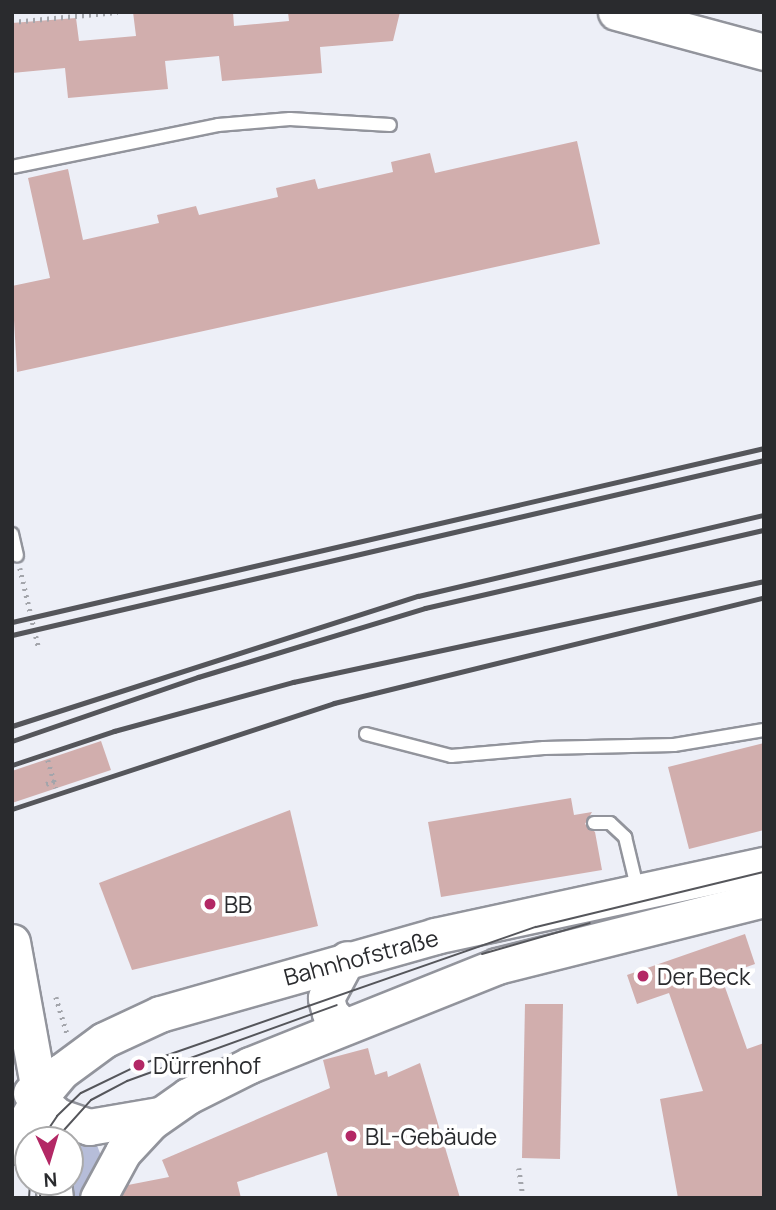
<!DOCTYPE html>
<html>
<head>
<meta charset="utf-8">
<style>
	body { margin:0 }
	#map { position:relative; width:776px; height:1210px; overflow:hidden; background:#edeff7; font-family:Manrope,sans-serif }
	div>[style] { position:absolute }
	.green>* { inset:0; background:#b6bdd9 }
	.building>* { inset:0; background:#d1aead }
	.path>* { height:4.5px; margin-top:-2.25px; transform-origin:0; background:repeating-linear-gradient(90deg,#a3a5ab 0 2px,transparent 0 7px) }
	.roads { filter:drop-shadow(2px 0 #92949c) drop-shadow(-2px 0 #92949c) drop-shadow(0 2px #92949c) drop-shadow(0 -2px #92949c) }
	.lane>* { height:12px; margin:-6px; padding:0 6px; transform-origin:6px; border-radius:6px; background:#fff }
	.secondary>* { height:35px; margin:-17.5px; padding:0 17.5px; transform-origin:17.5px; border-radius:17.5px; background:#fff }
	.tram>* { height:2px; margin:-1px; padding:0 1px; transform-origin:1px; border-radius:1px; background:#55565b }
	.rail>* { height:5px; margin:-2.5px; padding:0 2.5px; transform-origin:2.5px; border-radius:2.5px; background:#55565b }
	.dots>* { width:19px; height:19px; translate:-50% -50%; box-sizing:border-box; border:4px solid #fff; border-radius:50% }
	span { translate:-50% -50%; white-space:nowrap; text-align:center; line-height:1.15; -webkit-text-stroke:7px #fff; paint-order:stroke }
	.poi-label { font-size:23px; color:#2a2b2e }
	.left { translate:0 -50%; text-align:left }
	.street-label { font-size:23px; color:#2a2b2e }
	.frame { position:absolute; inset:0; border:14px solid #2a2b2e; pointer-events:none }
	.north { position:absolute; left:14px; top:1126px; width:70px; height:70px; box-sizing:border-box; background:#fff; border:2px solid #aaaaab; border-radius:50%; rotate:176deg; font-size:19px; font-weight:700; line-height:28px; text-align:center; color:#2a2b2e }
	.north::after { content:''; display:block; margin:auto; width:24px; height:32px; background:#b32865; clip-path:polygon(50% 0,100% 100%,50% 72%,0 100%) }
</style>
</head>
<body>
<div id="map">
	<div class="green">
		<div style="clip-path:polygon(64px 1134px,95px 1140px,103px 1161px,87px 1198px,70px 1198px,70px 1140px,62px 1140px)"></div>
	</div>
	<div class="building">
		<div style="clip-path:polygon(133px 12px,233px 12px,234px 26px,289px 21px,288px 12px,400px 12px,393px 41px,320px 47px,322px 73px,222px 81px,219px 56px,165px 61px,168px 89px,68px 98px,65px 68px,12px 73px,12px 23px,76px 18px,79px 41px,136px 36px)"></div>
		<div style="clip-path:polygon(577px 141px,600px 244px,17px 372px,12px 286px,50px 278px,28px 178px,68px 169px,83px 240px,159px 223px,157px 215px,196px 206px,199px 215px,278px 197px,276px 188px,315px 179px,318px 189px,393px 172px,391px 162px,430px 153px,435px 173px)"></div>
		<div style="clip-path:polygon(101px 741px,111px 770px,12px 803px,12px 771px)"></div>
		<div style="clip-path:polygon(764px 743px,764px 830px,689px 849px,668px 767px)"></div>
		<div style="clip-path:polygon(571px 798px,574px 815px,592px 812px,585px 824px,595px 832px,602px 870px,441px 897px,428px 822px)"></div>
		<div style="clip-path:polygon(290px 810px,318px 926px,132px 970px,99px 883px)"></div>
		<div style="clip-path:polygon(745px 934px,755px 964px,721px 976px,747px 1049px,764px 1043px,764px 1198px,678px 1198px,660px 1099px,703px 1091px,669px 993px,637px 1004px,627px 975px)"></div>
		<div style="clip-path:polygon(525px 1004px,563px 1004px,560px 1159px,522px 1158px)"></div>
		<div style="clip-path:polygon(368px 1048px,375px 1075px,387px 1071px,388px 1077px,420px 1063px,460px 1198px,338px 1198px,327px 1152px,237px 1182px,241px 1198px,121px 1198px,128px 1185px,169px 1177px,162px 1160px,330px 1088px,323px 1060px)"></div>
	</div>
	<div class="path">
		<div style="left:12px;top:22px;width:106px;rotate:-5.4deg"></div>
		<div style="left:20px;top:568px;width:83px;rotate:76.8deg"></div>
		<div style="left:48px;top:760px;width:29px;rotate:74deg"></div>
		<div style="left:46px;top:784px;width:9px;rotate:-18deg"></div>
		<div style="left:56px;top:997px;width:38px;rotate:73deg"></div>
		<div style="left:519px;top:1168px;width:30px;rotate:82deg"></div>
	</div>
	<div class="roads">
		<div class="lane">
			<div style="left:12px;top:167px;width:210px;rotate:-11.5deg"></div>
			<div style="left:218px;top:125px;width:72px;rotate:-4.8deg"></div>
			<div style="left:290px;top:119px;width:100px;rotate:3.4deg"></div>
			<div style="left:12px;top:534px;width:22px;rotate:77deg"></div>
			<div style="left:366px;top:734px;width:88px;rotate:14.5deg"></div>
			<div style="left:451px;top:756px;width:93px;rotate:-4.9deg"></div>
			<div style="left:544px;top:748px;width:130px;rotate:-1.3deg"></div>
			<div style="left:674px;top:745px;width:91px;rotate:-9.5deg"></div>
			<div style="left:594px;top:823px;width:16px"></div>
			<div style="left:610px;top:823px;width:21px;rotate:43deg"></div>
			<div style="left:625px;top:837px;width:56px;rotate:76.5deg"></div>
		</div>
		<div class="secondary">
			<div style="left:616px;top:12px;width:153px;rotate:15.1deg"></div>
			<div style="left:12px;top:942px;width:201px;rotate:79.7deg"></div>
			<div style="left:342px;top:1025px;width:17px;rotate:-135deg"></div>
			<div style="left:330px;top:1013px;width:16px;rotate:-105deg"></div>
			<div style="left:326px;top:998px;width:44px;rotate:-61.7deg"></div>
			<div style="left:31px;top:1093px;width:35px;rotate:41deg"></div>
			<div style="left:57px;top:1116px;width:34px;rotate:19deg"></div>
			<div style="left:89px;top:1127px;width:71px;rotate:-9.7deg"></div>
			<div style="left:12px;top:1146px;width:55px;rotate:-60.6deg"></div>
			<div style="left:39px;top:1098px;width:35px;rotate:-50deg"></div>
			<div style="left:62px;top:1071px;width:52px;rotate:-36.4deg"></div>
			<div style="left:104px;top:1040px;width:62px;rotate:-24.9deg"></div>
			<div style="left:160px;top:1014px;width:286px;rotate:-15.8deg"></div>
			<div style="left:435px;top:936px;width:337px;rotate:-12.2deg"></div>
			<div style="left:53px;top:1182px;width:16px;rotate:83deg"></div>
			<div style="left:98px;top:1198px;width:52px;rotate:-61.5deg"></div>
			<div style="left:123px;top:1152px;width:41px;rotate:-47deg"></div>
			<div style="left:151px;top:1122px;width:45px;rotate:-35.1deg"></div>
			<div style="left:188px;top:1096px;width:69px;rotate:-26.6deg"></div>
			<div style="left:250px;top:1065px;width:266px;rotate:-21.8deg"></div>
			<div style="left:497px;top:966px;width:275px;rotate:-14.1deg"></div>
		</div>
	</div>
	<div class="tram">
		<div style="left:482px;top:954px;width:112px;rotate:-16deg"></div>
		<div style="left:41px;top:1140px;width:29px;rotate:-56deg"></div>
		<div style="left:57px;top:1116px;width:33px;rotate:-44deg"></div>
		<div style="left:81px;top:1093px;width:64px;rotate:-25.8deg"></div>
		<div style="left:139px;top:1065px;width:420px;rotate:-19.2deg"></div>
		<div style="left:536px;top:927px;width:235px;rotate:-13.6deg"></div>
		<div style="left:55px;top:1140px;width:54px;rotate:-48deg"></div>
		<div style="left:91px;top:1100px;width:41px;rotate:-27.8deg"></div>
		<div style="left:127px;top:1081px;width:223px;rotate:-19.9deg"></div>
		<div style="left:29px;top:1198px;width:16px;rotate:-86deg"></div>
		<div style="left:40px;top:1198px;width:16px;rotate:-86deg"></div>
	</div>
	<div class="rail">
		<div style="left:12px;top:622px;width:772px;rotate:-13.03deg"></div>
		<div style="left:12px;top:635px;width:772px;rotate:-13.1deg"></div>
		<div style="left:12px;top:726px;width:426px;rotate:-17.8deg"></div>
		<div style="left:418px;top:596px;width:355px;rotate:-13.2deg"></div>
		<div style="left:12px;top:741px;width:197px;rotate:-19deg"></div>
		<div style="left:198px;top:677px;width:237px;rotate:-16.9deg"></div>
		<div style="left:425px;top:608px;width:348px;rotate:-13deg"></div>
		<div style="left:12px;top:765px;width:108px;rotate:-18.4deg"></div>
		<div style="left:114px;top:731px;width:186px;rotate:-15.3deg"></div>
		<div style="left:293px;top:682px;width:482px;rotate:-12.1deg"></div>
		<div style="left:12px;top:809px;width:339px;rotate:-18.2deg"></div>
		<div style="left:334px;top:703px;width:443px;rotate:-13.8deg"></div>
	</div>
	<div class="dots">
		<div style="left:210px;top:904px;background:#b32865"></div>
		<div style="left:643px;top:976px;background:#b32865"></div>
		<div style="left:139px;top:1065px;background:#b32865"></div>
		<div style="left:351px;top:1136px;background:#b32865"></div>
	</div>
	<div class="poi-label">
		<span class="left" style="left:224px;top:904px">BB</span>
		<span class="left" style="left:657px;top:976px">Der Beck</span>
		<span class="left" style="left:153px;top:1065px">Dürrenhof</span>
		<span class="left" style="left:365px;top:1136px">BL-Gebäude</span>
	</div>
	<div class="street-label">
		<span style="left:361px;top:957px;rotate:-15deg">Bahnhofstraße</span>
	</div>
	<div class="frame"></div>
	<div class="north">N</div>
</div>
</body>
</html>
